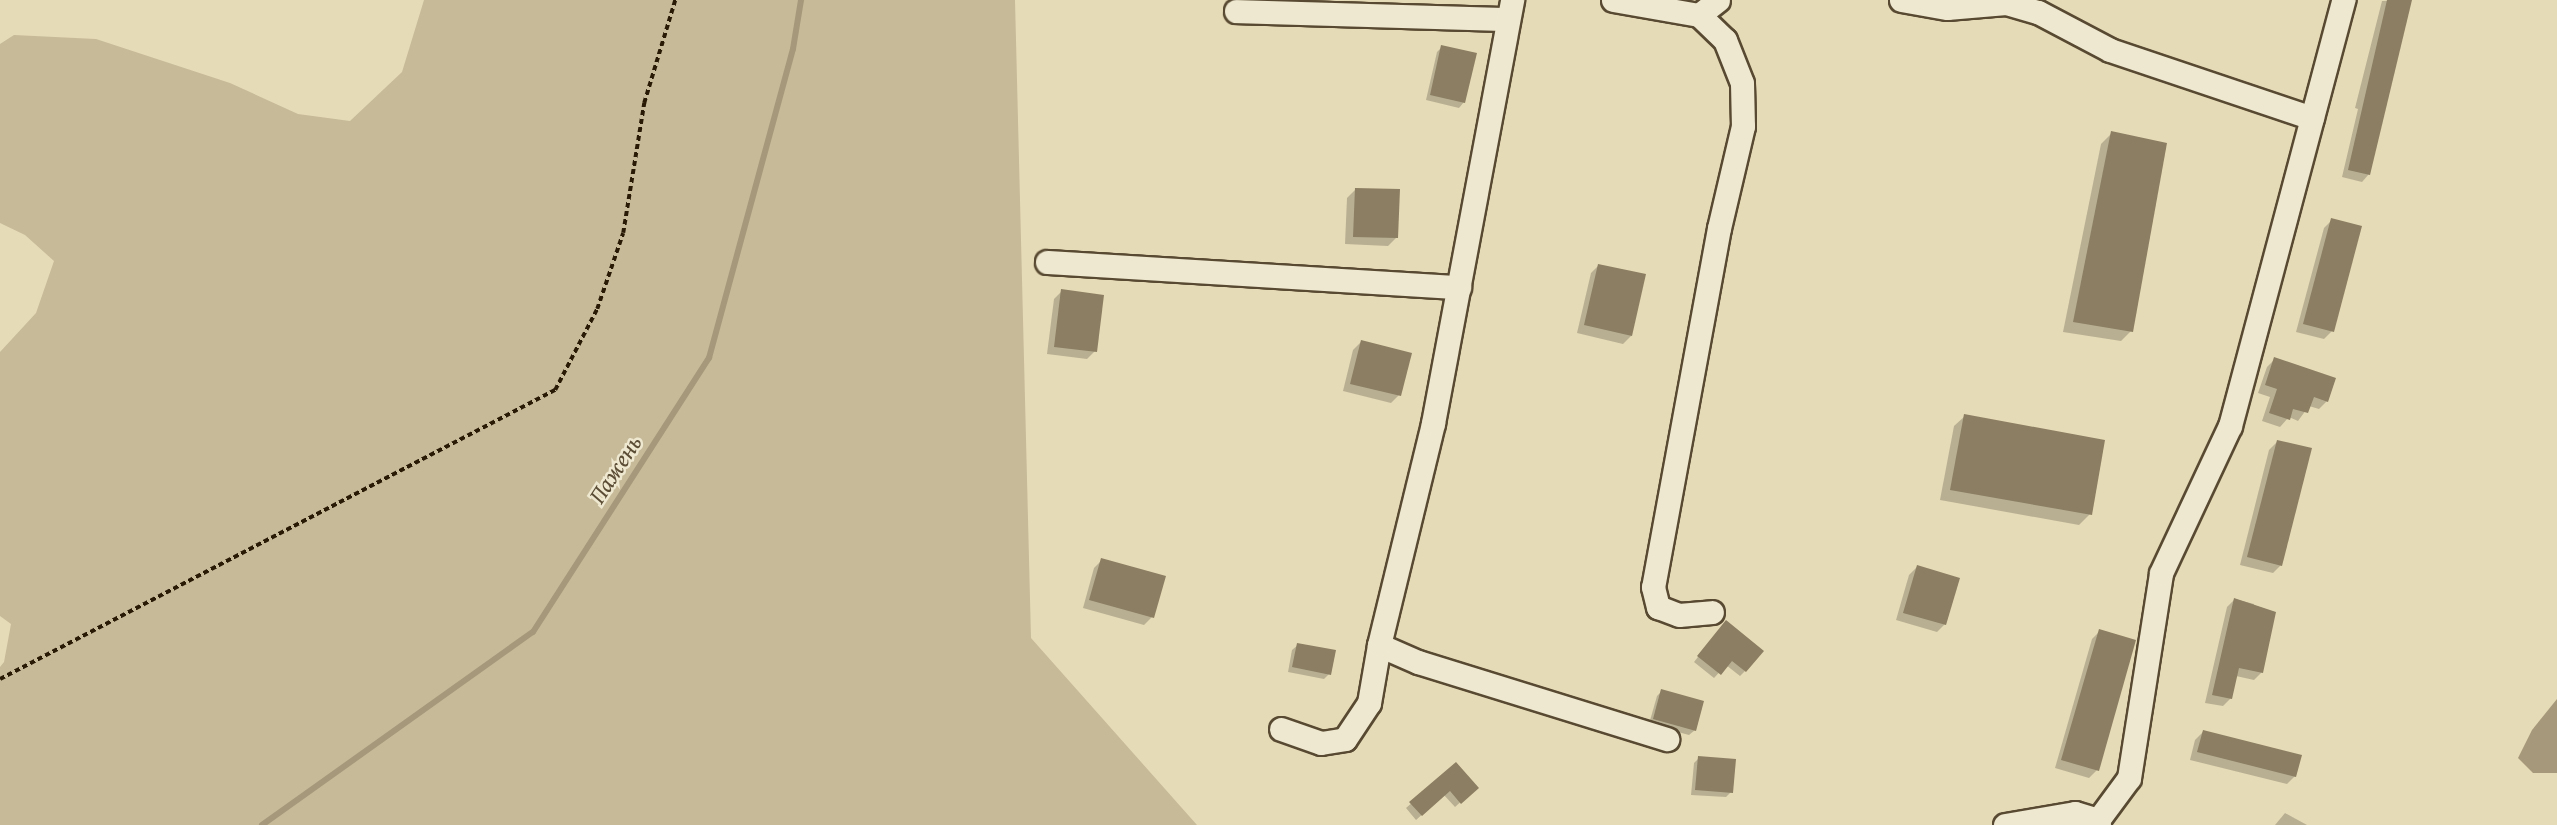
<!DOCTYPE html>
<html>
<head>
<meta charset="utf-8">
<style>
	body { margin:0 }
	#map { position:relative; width:2557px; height:825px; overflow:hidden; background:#e6dbb7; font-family:"Gentium Book Plus",serif }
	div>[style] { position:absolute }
	.green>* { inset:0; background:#c6ba99 }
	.water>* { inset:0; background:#a6997b }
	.shadow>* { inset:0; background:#0003 }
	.stream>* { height:6px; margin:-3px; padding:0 3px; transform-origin:3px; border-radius:3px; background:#a6997b }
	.building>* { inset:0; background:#8b7e62 }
	.path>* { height:3.5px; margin-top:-1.75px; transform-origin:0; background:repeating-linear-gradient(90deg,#291a06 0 5px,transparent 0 8.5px) }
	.roads { filter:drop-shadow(2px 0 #584a32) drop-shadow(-2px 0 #584a32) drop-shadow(0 2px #584a32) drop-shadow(0 -2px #584a32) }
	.minor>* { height:23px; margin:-11.5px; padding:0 11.5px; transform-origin:11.5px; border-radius:11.5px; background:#efe8d0 }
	span { translate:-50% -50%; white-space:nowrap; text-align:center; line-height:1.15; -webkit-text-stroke:5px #efe8d0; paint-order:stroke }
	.water-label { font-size:24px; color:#5b4d35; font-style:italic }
</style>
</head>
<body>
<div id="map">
	<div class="green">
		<div style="clip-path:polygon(424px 0,1015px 0,1031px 638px,1197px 825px,0 825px,0 667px,4px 662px,11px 624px,0 616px,0 352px,36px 313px,54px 261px,25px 235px,0 223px,0 44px,14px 35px,96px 39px,230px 83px,298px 114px,350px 121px,402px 72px)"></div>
	</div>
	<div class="water">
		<div style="clip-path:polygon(2557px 699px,2557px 773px,2533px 773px,2518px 758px,2532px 730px)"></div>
	</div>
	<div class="shadow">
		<div style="clip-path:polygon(2410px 0,2369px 174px,2362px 182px,2342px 177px,2358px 109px,2355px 108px,2382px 1px)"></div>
		<div style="clip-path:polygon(1442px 47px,1464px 102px,1459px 108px,1426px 100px,1437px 52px)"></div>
		<div style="clip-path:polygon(2112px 133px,2131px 331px,2121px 341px,2063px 332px,2101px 144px)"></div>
		<div style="clip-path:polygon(1355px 190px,1396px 238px,1388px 246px,1345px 244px,1347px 198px)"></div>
		<div style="clip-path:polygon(2332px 220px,2332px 331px,2324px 339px,2296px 332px,2324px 228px)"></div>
		<div style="clip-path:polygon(1599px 265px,1631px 336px,1623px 344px,1577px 333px,1591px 273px)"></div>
		<div style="clip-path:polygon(1062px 291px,1095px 351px,1087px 359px,1047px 354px,1054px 299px)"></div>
		<div style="clip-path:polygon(1361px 342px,1399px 395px,1391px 403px,1343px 391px,1353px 350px)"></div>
		<div style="clip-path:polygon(2275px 359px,2327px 401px,2319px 409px,2309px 406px,2298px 421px,2289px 417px,2280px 427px,2262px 421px,2270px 397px,2258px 393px,2267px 367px)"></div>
		<div style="clip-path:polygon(1965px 416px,2090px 514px,2079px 525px,1940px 500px,1954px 426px)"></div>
		<div style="clip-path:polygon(2277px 442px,2281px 565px,2273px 573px,2240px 565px,2269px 450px)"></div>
		<div style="clip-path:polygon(1102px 560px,1152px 617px,1144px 625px,1083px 608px,1094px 568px)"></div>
		<div style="clip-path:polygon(1917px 567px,1945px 624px,1937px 632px,1896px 620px,1909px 575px)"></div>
		<div style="clip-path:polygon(2235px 599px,2254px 604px,2262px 672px,2254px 680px,2236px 676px,2231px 698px,2223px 706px,2205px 703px,2227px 607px)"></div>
		<div style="clip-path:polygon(1721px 628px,1745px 671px,1740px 676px,1726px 665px,1714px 678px,1694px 662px)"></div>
		<div style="clip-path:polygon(2100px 631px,2097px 770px,2089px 778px,2055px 768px,2092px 639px)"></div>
		<div style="clip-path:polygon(1298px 645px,1329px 674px,1324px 679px,1288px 672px,1292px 650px)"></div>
		<div style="clip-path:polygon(1662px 691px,1695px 730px,1689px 735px,1649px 724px,1657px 696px)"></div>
		<div style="clip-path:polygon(2203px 732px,2295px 776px,2287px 784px,2190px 760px,2195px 740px)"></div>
		<div style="clip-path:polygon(1699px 758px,1731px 792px,1726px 797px,1691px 795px,1694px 763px)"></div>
		<div style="clip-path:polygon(1456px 764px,1476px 788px,1455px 807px,1444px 795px,1416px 820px,1406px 808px)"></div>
		<div style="clip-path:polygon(2285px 813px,2307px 825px,2275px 825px)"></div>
	</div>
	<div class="stream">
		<div style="left:262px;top:825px;width:333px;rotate:-35.5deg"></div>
		<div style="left:533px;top:632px;width:326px;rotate:-57.3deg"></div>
		<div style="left:709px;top:358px;width:320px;rotate:-74.8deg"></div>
		<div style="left:793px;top:49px;width:50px;rotate:-80.7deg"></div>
	</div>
	<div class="building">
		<div style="clip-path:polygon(2387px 0,2412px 0,2370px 175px,2348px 170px)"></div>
		<div style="clip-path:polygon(1441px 45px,1477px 53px,1465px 103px,1430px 95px)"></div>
		<div style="clip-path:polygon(2111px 131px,2167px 143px,2133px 332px,2073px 322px)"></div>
		<div style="clip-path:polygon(1355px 188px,1400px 189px,1398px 238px,1353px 237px)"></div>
		<div style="clip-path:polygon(2331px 218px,2362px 226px,2334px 332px,2303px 324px)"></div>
		<div style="clip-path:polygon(1598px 264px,1646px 274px,1632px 336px,1584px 325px)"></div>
		<div style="clip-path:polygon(1061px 289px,1104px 295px,1097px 352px,1054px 347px)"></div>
		<div style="clip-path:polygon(1361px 340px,1412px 353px,1401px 396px,1350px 384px)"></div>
		<div style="clip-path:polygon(2274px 357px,2336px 378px,2328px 402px,2314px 397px,2308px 413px,2293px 409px,2290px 420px,2269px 413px,2277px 389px,2265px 385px)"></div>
		<div style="clip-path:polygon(1964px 414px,2105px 440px,2092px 515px,1950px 490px)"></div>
		<div style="clip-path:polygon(2277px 440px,2312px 448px,2282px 566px,2247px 557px)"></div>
		<div style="clip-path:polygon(1101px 558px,1166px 576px,1154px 618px,1089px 600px)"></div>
		<div style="clip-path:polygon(1917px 565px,1960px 578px,1946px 625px,1903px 613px)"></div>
		<div style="clip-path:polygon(2234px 598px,2276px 612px,2263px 673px,2239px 668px,2232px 699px,2212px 695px)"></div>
		<div style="clip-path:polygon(1726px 620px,1764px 651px,1746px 672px,1732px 661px,1721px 675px,1697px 656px)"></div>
		<div style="clip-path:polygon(2099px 629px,2136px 640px,2099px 771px,2061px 760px)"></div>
		<div style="clip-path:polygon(1297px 643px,1336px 650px,1331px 675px,1292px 667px)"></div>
		<div style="clip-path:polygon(1661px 689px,1704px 701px,1696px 731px,1653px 719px)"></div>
		<div style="clip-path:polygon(2203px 730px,2302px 755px,2296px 777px,2197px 752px)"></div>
		<div style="clip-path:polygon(1698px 756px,1736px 759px,1733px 793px,1695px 790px)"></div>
		<div style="clip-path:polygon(1456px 762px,1479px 788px,1461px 804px,1450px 791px,1422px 816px,1409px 802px)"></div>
	</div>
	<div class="path">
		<div style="left:0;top:679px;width:626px;rotate:-27.51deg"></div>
		<div style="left:555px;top:390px;width:91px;rotate:-62.6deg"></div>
		<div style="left:597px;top:309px;width:80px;rotate:-71.1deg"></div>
		<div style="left:623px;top:233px;width:132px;rotate:-80.8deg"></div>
		<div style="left:644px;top:103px;width:108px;rotate:-73.2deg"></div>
	</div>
	<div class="roads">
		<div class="minor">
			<div style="left:1613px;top:0;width:87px;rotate:9.9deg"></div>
			<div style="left:1699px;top:15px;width:36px;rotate:44deg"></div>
			<div style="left:1725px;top:40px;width:46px;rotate:68.4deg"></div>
			<div style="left:1742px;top:83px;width:43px;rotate:88.7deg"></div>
			<div style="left:1743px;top:126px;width:105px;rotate:103.2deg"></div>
			<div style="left:1719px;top:228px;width:365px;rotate:100.4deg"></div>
			<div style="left:1653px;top:587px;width:21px;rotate:76deg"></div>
			<div style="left:1658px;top:607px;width:22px;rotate:21deg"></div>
			<div style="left:1679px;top:615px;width:33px;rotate:-5deg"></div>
			<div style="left:1901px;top:0;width:47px;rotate:9.9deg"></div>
			<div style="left:1947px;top:8px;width:59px;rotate:-4.8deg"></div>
			<div style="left:2006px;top:3px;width:33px;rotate:16deg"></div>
			<div style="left:2038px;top:12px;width:81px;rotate:27.8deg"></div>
			<div style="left:2110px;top:50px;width:213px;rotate:18.6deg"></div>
			<div style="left:1236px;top:11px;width:272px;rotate:1.7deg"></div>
			<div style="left:1699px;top:15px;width:24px;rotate:-38deg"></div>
			<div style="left:1047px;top:262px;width:413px;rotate:3.5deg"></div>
			<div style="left:1379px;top:645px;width:43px;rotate:23.6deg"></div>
			<div style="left:1418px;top:662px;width:261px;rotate:17.2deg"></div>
			<div style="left:1281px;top:729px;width:42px;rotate:19.3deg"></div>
			<div style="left:1321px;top:743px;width:24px;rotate:-9deg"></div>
			<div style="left:1345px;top:739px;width:43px;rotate:-56.3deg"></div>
			<div style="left:1369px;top:703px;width:59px;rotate:-80.2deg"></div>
			<div style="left:1379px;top:645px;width:228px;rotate:-76.3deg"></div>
			<div style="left:1433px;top:423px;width:430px;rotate:-79.4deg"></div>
			<div style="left:2005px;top:825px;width:71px;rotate:-9.7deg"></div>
			<div style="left:2075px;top:813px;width:24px;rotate:17deg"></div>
			<div style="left:2099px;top:825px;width:5px;rotate:-101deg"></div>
			<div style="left:2098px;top:820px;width:52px;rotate:-53.6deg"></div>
			<div style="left:2129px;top:778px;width:207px;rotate:-81.1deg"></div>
			<div style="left:2161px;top:573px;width:162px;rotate:-64.9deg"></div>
			<div style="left:2230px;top:426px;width:441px;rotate:-75.1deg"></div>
		</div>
	</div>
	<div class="water-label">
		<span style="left:615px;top:469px;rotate:-57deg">Пажень</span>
	</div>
</div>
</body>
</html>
